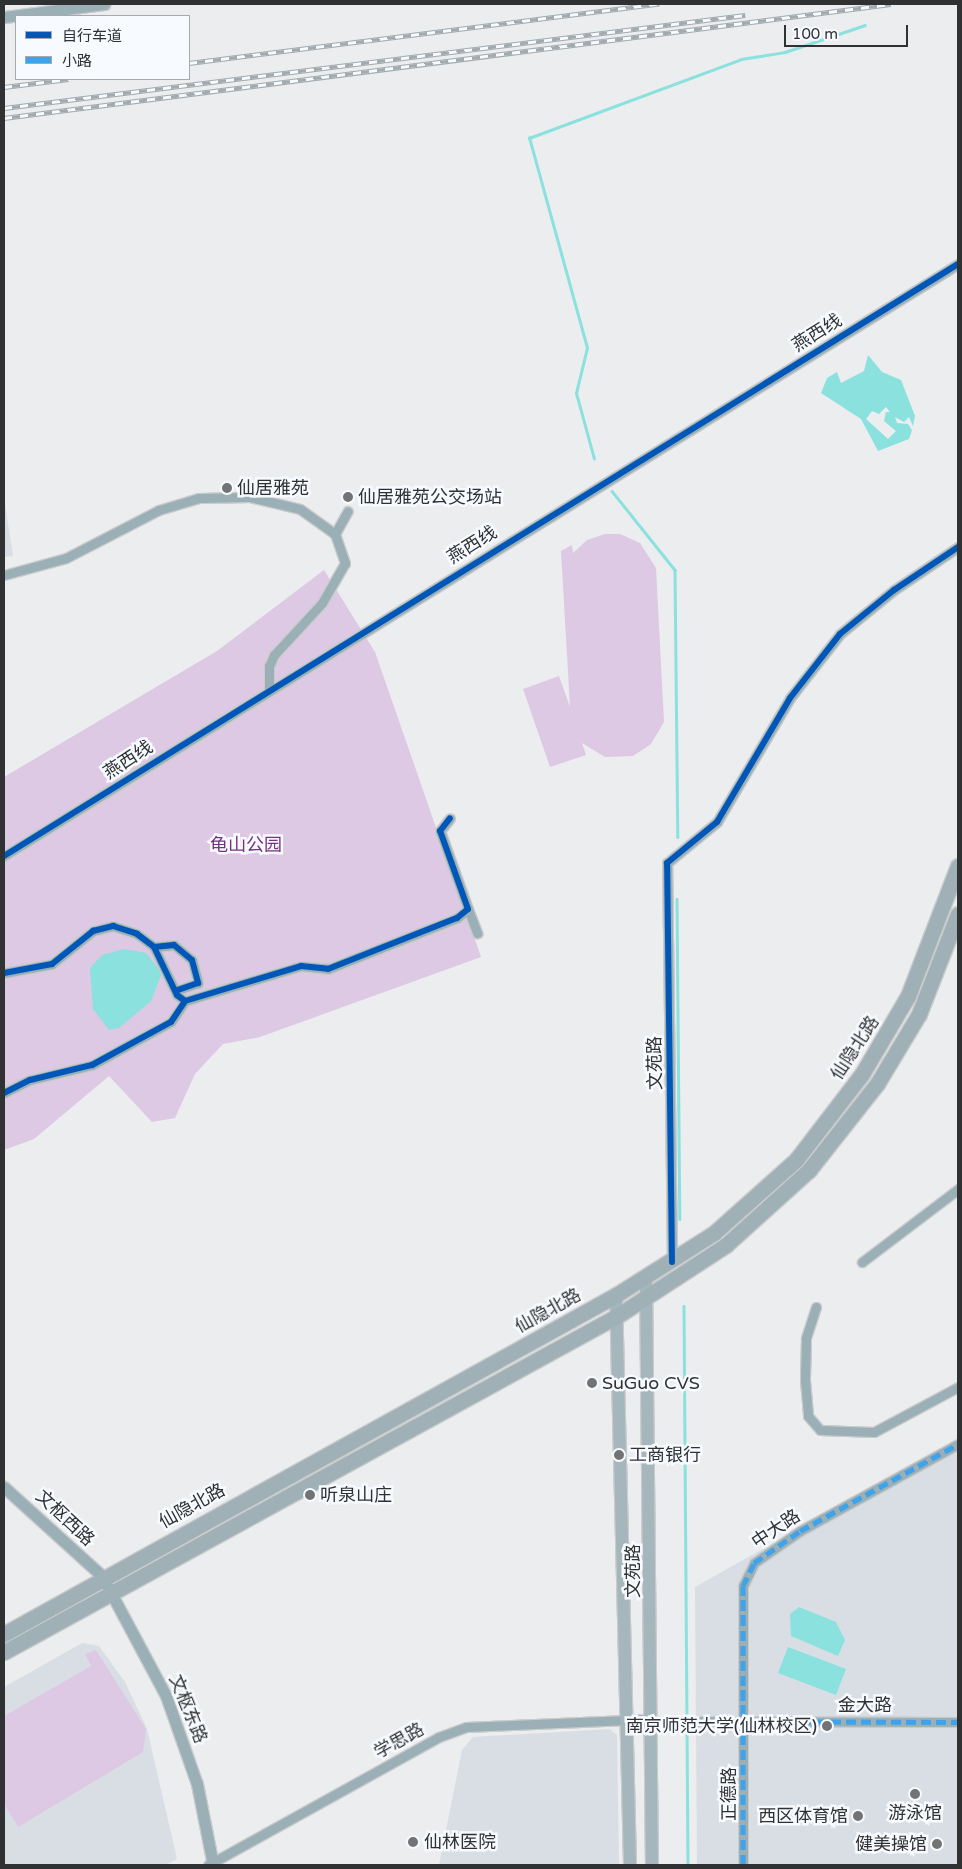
<!DOCTYPE html>
<html>
<head>
<meta charset="utf-8">
<style>
	body { margin:0 }
	#map { position:relative; width:962px; height:1869px; overflow:hidden; background:#ebedef; font-family:"Varela Round","Noto Sans SC",sans-serif }
	div>[style] { position:absolute }
	.built>* { inset:0; background:#d9dee5 }
	.green>* { inset:0; background:#ddc9e4 }
	.water>* { inset:0; background:#8ae1dd }
	.stream>* { height:2.5px; margin:-1.25px; padding:0 1.25px; transform-origin:1.25px; border-radius:1.25px; background:#8ae1dd }
	.roads { filter:drop-shadow(1px 0 #cacbcc) drop-shadow(-1px 0 #cacbcc) drop-shadow(0 1px #cacbcc) drop-shadow(0 -1px #cacbcc) }
	.minor>* { height:9px; margin:-4.5px; padding:0 4.5px; transform-origin:4.5px; border-radius:4.5px; background:#9aafb6 }
	.tertiary>* { height:11px; margin:-5.5px; padding:0 5.5px; transform-origin:5.5px; border-radius:5.5px; background:#9aafb6 }
	.secondary>* { height:12px; margin:-6px; padding:0 6px; transform-origin:6px; border-radius:6px; background:#a5b6bd }
	.primary>* { height:15px; margin:-7.5px; padding:0 7.5px; transform-origin:7.5px; border-radius:7.5px; background:#9fb1b7 }
	.rail>* { height:4.5px; margin-top:-2.25px; transform-origin:0; background:repeating-linear-gradient(90deg,#f7fafe 0 8px,#a1abae 0 16px); box-sizing:border-box; border-block:1px solid #a1abae }
	.quiet>* { height:5px; margin-top:-2.5px; transform-origin:0; background:repeating-linear-gradient(90deg,#3ea3eb 0 10px,transparent 0 15px) }
	.cycleway>* { height:6px; margin:-3px; padding:0 3px; transform-origin:3px; border-radius:3px; background:#0057b8 }
	.dots>* { width:14px; height:14px; translate:-50% -50%; box-sizing:border-box; border:2px solid #f7fafe; border-radius:50% }
	span { translate:-50% -50%; white-space:nowrap; text-align:center; line-height:1.15; -webkit-text-stroke:5px #f7fafe; paint-order:stroke }
	.street-label { font-size:18px; color:#303133 }
	.poi-label { font-size:18px; color:#303133 }
	.left { translate:0 -50%; text-align:left }
	.right { translate:-100% -50%; text-align:right }
	.park-label { font-size:18px; color:#753483 }
	.frame { position:absolute; inset:0; border:5px solid #303133; pointer-events:none }
	.legend { position:absolute; left:15px; top:15px; width:175px; height:65px; box-sizing:border-box; background:#f7fafe; border:1px solid #a7aaad; margin:0; padding:6px 9px; list-style:none; font-size:15px; color:#303133 }
	.legend li { display:flex; align-items:center; gap:10px; height:25px }
	.legend b { width:25px; border:1px solid #a7aaad }
	.scale { position:absolute; left:784px; top:25px; width:124px; height:22px; box-sizing:border-box; border:2px solid #303133; border-top:0; padding-left:6px; font-size:15px; line-height:18px; white-space:nowrap; color:#303133; -webkit-text-stroke:4px #f7fafe; paint-order:stroke }
</style>
</head>
<body>
<div id="map">
	<div class="built">
		<div style="clip-path:polygon(4px 498px,13px 556px,4px 557px)"></div>
		<div style="clip-path:polygon(958px 1439px,958px 1865px,697px 1865px,695px 1587px)"></div>
		<div style="clip-path:polygon(82px 1643px,99px 1646px,125px 1682px,147px 1729px,177px 1859px,165px 1865px,4px 1865px,4px 1687px)"></div>
		<div style="clip-path:polygon(610px 1729px,617px 1735px,619px 1865px,439px 1865px,462px 1750px,473px 1737px)"></div>
	</div>
	<div class="green">
		<div style="clip-path:polygon(605px 534px,620px 534px,640px 543px,656px 568px,664px 722px,651px 744px,633px 756px,605px 757px,582px 743px,586px 755px,550px 767px,523px 689px,559px 676px,570px 707px,561px 551px,572px 545px,573px 553px,587px 540px)"></div>
		<div style="clip-path:polygon(324px 570px,375px 652px,481px 957px,260px 1037px,223px 1044px,195px 1074px,175px 1118px,152px 1122px,109px 1076px,34px 1139px,4px 1150px,4px 777px,217px 651px)"></div>
		<div style="clip-path:polygon(96px 1650px,146px 1729px,143px 1752px,18px 1827px,4px 1804px,4px 1716px,91px 1666px,85px 1654px)"></div>
	</div>
	<div class="water">
		<div style="clip-path:polygon(evenodd,868px 355px,882px 372px,901px 380px,915px 416px,913px 426px,909px 417px,904px 422px,895px 417px,897px 423px,908px 424px,912px 430px,909px 439px,878px 451px,861px 419px,821px 393px,827px 378px,837px 372px,841px 383px,864px 371px,868px 355px,886px 407px,890px 412px,886px 412px,884px 421px,896px 431px,888px 439px,866px 419px,872px 411px,879px 414px,886px 407px)"></div>
		<div style="clip-path:polygon(124px 949px,146px 953px,162px 973px,151px 1001px,119px 1028px,109px 1030px,93px 1009px,90px 968px,102px 955px)"></div>
		<div style="clip-path:polygon(799px 1607px,836px 1622px,845px 1640px,838px 1656px,791px 1636px,790px 1614px)"></div>
		<div style="clip-path:polygon(788px 1647px,846px 1669px,836px 1695px,778px 1673px)"></div>
	</div>
	<div class="stream">
		<div style="left:594px;top:459px;width:68px;rotate:-105.3deg"></div>
		<div style="left:576px;top:393px;width:46px;rotate:-76.3deg"></div>
		<div style="left:587px;top:348px;width:218px;rotate:-105.4deg"></div>
		<div style="left:529px;top:138px;width:226px;rotate:-20.4deg"></div>
		<div style="left:741px;top:59px;width:45px;rotate:-9deg"></div>
		<div style="left:785px;top:52px;width:84px;rotate:-18.6deg"></div>
		<div style="left:612px;top:491px;width:101px;rotate:51.4deg"></div>
		<div style="left:675px;top:570px;width:267px;rotate:89.4deg"></div>
		<div style="left:677px;top:899px;width:320px;rotate:89.5deg"></div>
		<div style="left:684px;top:1306px;width:559px;rotate:89.59deg"></div>
	</div>
	<div class="roads">
		<div class="minor">
			<div style="left:335px;top:534px;width:26px;rotate:-61deg"></div>
			<div style="left:4px;top:575px;width:64px;rotate:-15.3deg"></div>
			<div style="left:66px;top:558px;width:105px;rotate:-27.3deg"></div>
			<div style="left:159px;top:510px;width:42px;rotate:-16.7deg"></div>
			<div style="left:199px;top:498px;width:51px;rotate:-1.1deg"></div>
			<div style="left:250px;top:497px;width:51px;rotate:13.5deg"></div>
			<div style="left:300px;top:509px;width:43px;rotate:35.5deg"></div>
			<div style="left:335px;top:534px;width:31px;rotate:71deg"></div>
			<div style="left:345px;top:563px;width:46px;rotate:119.9deg"></div>
			<div style="left:322px;top:603px;width:71px;rotate:132.7deg"></div>
			<div style="left:274px;top:655px;width:12px;rotate:114deg"></div>
			<div style="left:269px;top:666px;width:25px;rotate:90deg"></div>
			<div style="left:4px;top:856px;width:1123px;rotate:-31.82deg"></div>
			<div style="left:468px;top:909px;width:26px;rotate:69deg"></div>
			<div style="left:154px;top:947px;width:20px;rotate:-6deg"></div>
			<div style="left:174px;top:945px;width:23px;rotate:40deg"></div>
			<div style="left:192px;top:960px;width:24px;rotate:75deg"></div>
			<div style="left:198px;top:983px;width:24px;rotate:161deg"></div>
			<div style="left:4px;top:973px;width:49px;rotate:-10.6deg"></div>
			<div style="left:52px;top:964px;width:53px;rotate:-38.8deg"></div>
			<div style="left:93px;top:931px;width:21px;rotate:-14deg"></div>
			<div style="left:113px;top:926px;width:25px;rotate:18deg"></div>
			<div style="left:137px;top:934px;width:21px;rotate:37deg"></div>
			<div style="left:154px;top:947px;width:53px;rotate:64.4deg"></div>
			<div style="left:177px;top:995px;width:10px;rotate:37deg"></div>
			<div style="left:4px;top:1093px;width:29px;rotate:-27deg"></div>
			<div style="left:30px;top:1080px;width:64px;rotate:-13.6deg"></div>
			<div style="left:92px;top:1065px;width:90px;rotate:-28.6deg"></div>
			<div style="left:171px;top:1022px;width:25px;rotate:-56deg"></div>
			<div style="left:185px;top:1001px;width:121px;rotate:-16.8deg"></div>
			<div style="left:301px;top:966px;width:27px;rotate:6deg"></div>
			<div style="left:328px;top:969px;width:139px;rotate:-21.6deg"></div>
			<div style="left:457px;top:918px;width:14px;rotate:-39deg"></div>
			<div style="left:468px;top:909px;width:83px;rotate:-109.7deg"></div>
			<div style="left:440px;top:831px;width:16px;rotate:-52deg"></div>
			<div style="left:672px;top:1262px;width:399px;rotate:-90.7deg"></div>
			<div style="left:667px;top:863px;width:65px;rotate:-39.4deg"></div>
			<div style="left:717px;top:822px;width:144px;rotate:-59.5deg"></div>
			<div style="left:790px;top:698px;width:81px;rotate:-52deg"></div>
			<div style="left:840px;top:634px;width:70px;rotate:-39.2deg"></div>
			<div style="left:894px;top:590px;width:77px;rotate:-33.9deg"></div>
			<div style="left:862px;top:1262px;width:121px;rotate:-37.2deg"></div>
			<div style="left:816px;top:1307px;width:33px;rotate:108deg"></div>
			<div style="left:806px;top:1338px;width:42px;rotate:91.4deg"></div>
			<div style="left:805px;top:1380px;width:36px;rotate:85deg"></div>
			<div style="left:808px;top:1416px;width:18px;rotate:49deg"></div>
			<div style="left:820px;top:1430px;width:54px;rotate:2.1deg"></div>
			<div style="left:874px;top:1432px;width:95px;rotate:-28.2deg"></div>
			<div style="left:651px;top:1721px;width:307px;rotate:0.2deg"></div>
			<div style="left:208px;top:1865px;width:264px;rotate:-29deg"></div>
			<div style="left:439px;top:1737px;width:29px;rotate:-20deg"></div>
			<div style="left:466px;top:1727px;width:161px;rotate:-2.5deg"></div>
			<div style="left:743px;top:1865px;width:279px;rotate:-90deg"></div>
			<div style="left:743px;top:1586px;width:25px;rotate:-64deg"></div>
			<div style="left:754px;top:1563px;width:56px;rotate:-34.8deg"></div>
			<div style="left:800px;top:1531px;width:180px;rotate:-28.8deg"></div>
		</div>
		<div class="tertiary">
			<div style="left:4px;top:17px;width:101px;rotate:-7.4deg"></div>
			<div style="left:4px;top:1487px;width:132px;rotate:42.2deg"></div>
			<div style="left:102px;top:1576px;width:136px;rotate:61.9deg"></div>
			<div style="left:166px;top:1696px;width:93px;rotate:70.6deg"></div>
			<div style="left:197px;top:1784px;width:83px;rotate:78.8deg"></div>
			<div style="left:627px;top:1720px;width:24px;rotate:2deg"></div>
		</div>
		<div class="secondary">
			<div style="left:646px;top:1277px;width:588px;rotate:89.42deg"></div>
			<div style="left:616px;top:1295px;width:570px;rotate:88.59deg"></div>
		</div>
		<div class="primary">
			<div style="left:4px;top:1634px;width:700px;rotate:-28.98deg"></div>
			<div style="left:616px;top:1295px;width:116px;rotate:-32.3deg"></div>
			<div style="left:714px;top:1233px;width:110px;rotate:-41.7deg"></div>
			<div style="left:796px;top:1160px;width:108px;rotate:-52.5deg"></div>
			<div style="left:862px;top:1074px;width:91px;rotate:-59.5deg"></div>
			<div style="left:908px;top:996px;width:139px;rotate:-69deg"></div>
			<div style="left:4px;top:1652px;width:699px;rotate:-28.73deg"></div>
			<div style="left:617px;top:1316px;width:130px;rotate:-33.1deg"></div>
			<div style="left:726px;top:1245px;width:112px;rotate:-42.1deg"></div>
			<div style="left:809px;top:1170px;width:110px;rotate:-51.7deg"></div>
			<div style="left:877px;top:1084px;width:82px;rotate:-59deg"></div>
			<div style="left:919px;top:1014px;width:107px;rotate:-68.7deg"></div>
		</div>
	</div>
	<div class="rail">
		<div style="left:189px;top:63px;width:474px;rotate:-7.2deg"></div>
		<div style="left:4px;top:87px;width:65px;rotate:-7deg"></div>
		<div style="left:4px;top:108px;width:747px;rotate:-7.15deg"></div>
		<div style="left:4px;top:118px;width:894px;rotate:-7.32deg"></div>
	</div>
	<div class="quiet">
		<div style="left:651px;top:1721px;width:307px;rotate:0.2deg"></div>
		<div style="left:743px;top:1865px;width:279px;rotate:-90deg"></div>
		<div style="left:743px;top:1586px;width:25px;rotate:-64deg"></div>
		<div style="left:754px;top:1563px;width:56px;rotate:-34.8deg"></div>
		<div style="left:800px;top:1531px;width:180px;rotate:-28.8deg"></div>
	</div>
	<div class="cycleway">
		<div style="left:4px;top:856px;width:1123px;rotate:-31.82deg"></div>
		<div style="left:154px;top:947px;width:20px;rotate:-6deg"></div>
		<div style="left:174px;top:945px;width:23px;rotate:40deg"></div>
		<div style="left:192px;top:960px;width:24px;rotate:75deg"></div>
		<div style="left:198px;top:983px;width:24px;rotate:161deg"></div>
		<div style="left:4px;top:973px;width:49px;rotate:-10.6deg"></div>
		<div style="left:52px;top:964px;width:53px;rotate:-38.8deg"></div>
		<div style="left:93px;top:931px;width:21px;rotate:-14deg"></div>
		<div style="left:113px;top:926px;width:25px;rotate:18deg"></div>
		<div style="left:137px;top:934px;width:21px;rotate:37deg"></div>
		<div style="left:154px;top:947px;width:53px;rotate:64.4deg"></div>
		<div style="left:177px;top:995px;width:10px;rotate:37deg"></div>
		<div style="left:4px;top:1093px;width:29px;rotate:-27deg"></div>
		<div style="left:30px;top:1080px;width:64px;rotate:-13.6deg"></div>
		<div style="left:92px;top:1065px;width:90px;rotate:-28.6deg"></div>
		<div style="left:171px;top:1022px;width:25px;rotate:-56deg"></div>
		<div style="left:185px;top:1001px;width:121px;rotate:-16.8deg"></div>
		<div style="left:301px;top:966px;width:27px;rotate:6deg"></div>
		<div style="left:328px;top:969px;width:139px;rotate:-21.6deg"></div>
		<div style="left:457px;top:918px;width:14px;rotate:-39deg"></div>
		<div style="left:468px;top:909px;width:83px;rotate:-109.7deg"></div>
		<div style="left:440px;top:831px;width:16px;rotate:-52deg"></div>
		<div style="left:672px;top:1262px;width:399px;rotate:-90.7deg"></div>
		<div style="left:667px;top:863px;width:65px;rotate:-39.4deg"></div>
		<div style="left:717px;top:822px;width:144px;rotate:-59.5deg"></div>
		<div style="left:790px;top:698px;width:81px;rotate:-52deg"></div>
		<div style="left:840px;top:634px;width:70px;rotate:-39.2deg"></div>
		<div style="left:894px;top:590px;width:77px;rotate:-33.9deg"></div>
	</div>
	<div class="dots">
		<div style="left:227px;top:488px;background:#717375"></div>
		<div style="left:348px;top:497px;background:#717375"></div>
		<div style="left:592px;top:1383px;background:#717375"></div>
		<div style="left:619px;top:1455px;background:#717375"></div>
		<div style="left:310px;top:1495px;background:#717375"></div>
		<div style="left:827px;top:1726px;background:#717375"></div>
		<div style="left:915px;top:1794px;background:#717375"></div>
		<div style="left:858px;top:1816px;background:#717375"></div>
		<div style="left:413px;top:1842px;background:#717375"></div>
		<div style="left:937px;top:1844px;background:#717375"></div>
	</div>
	<div class="street-label">
		<span style="left:817px;top:333px;rotate:-32deg">燕西线</span>
		<span style="left:472px;top:545px;rotate:-32deg">燕西线</span>
		<span style="left:128px;top:760px;rotate:-33deg">燕西线</span>
		<span style="left:855px;top:1048px;rotate:-57deg">仙隐北路</span>
		<span style="left:655px;top:1063px;rotate:-91deg">文苑路</span>
		<span style="left:548px;top:1311px;rotate:-29deg">仙隐北路</span>
		<span style="left:192px;top:1506px;rotate:-29deg">仙隐北路</span>
		<span style="left:65px;top:1518px;rotate:43deg">文枢西路</span>
		<span style="left:776px;top:1529px;rotate:-34deg">中大路</span>
		<span style="left:633px;top:1571px;rotate:-90deg">文苑路</span>
		<span style="left:865px;top:1705px">金大路</span>
		<span style="left:188px;top:1709px;rotate:68deg">文枢东路</span>
		<span style="left:399px;top:1741px;rotate:-29deg">学思路</span>
		<span style="left:729px;top:1794px;rotate:-90deg">正德路</span>
	</div>
	<div class="poi-label">
		<span class="left" style="left:237px;top:488px">仙居雅苑</span>
		<span class="left" style="left:358px;top:497px">仙居雅苑公交场站</span>
		<span class="left" style="left:602px;top:1383px">SuGuo CVS</span>
		<span class="left" style="left:629px;top:1455px">工商银行</span>
		<span class="left" style="left:320px;top:1495px">听泉山庄</span>
		<span class="right" style="left:817px;top:1726px">南京师范大学(仙林校区)</span>
		<span style="left:915px;top:1813px">游泳馆</span>
		<span class="right" style="left:848px;top:1816px">西区体育馆</span>
		<span class="left" style="left:424px;top:1842px">仙林医院</span>
		<span class="right" style="left:927px;top:1844px">健美操馆</span>
	</div>
	<div class="park-label">
		<span style="left:246px;top:845px">龟山公园</span>
	</div>
	<div class="frame"></div>
	<ul class="legend">
	<li><b style="height:6px;background:#0057b8"></b>自行车道</li>
	<li><b style="height:6px;background:#3ea3eb"></b>小路</li>
	</ul>
	<div class="scale">100 m</div>
</div>
</body>
</html>
